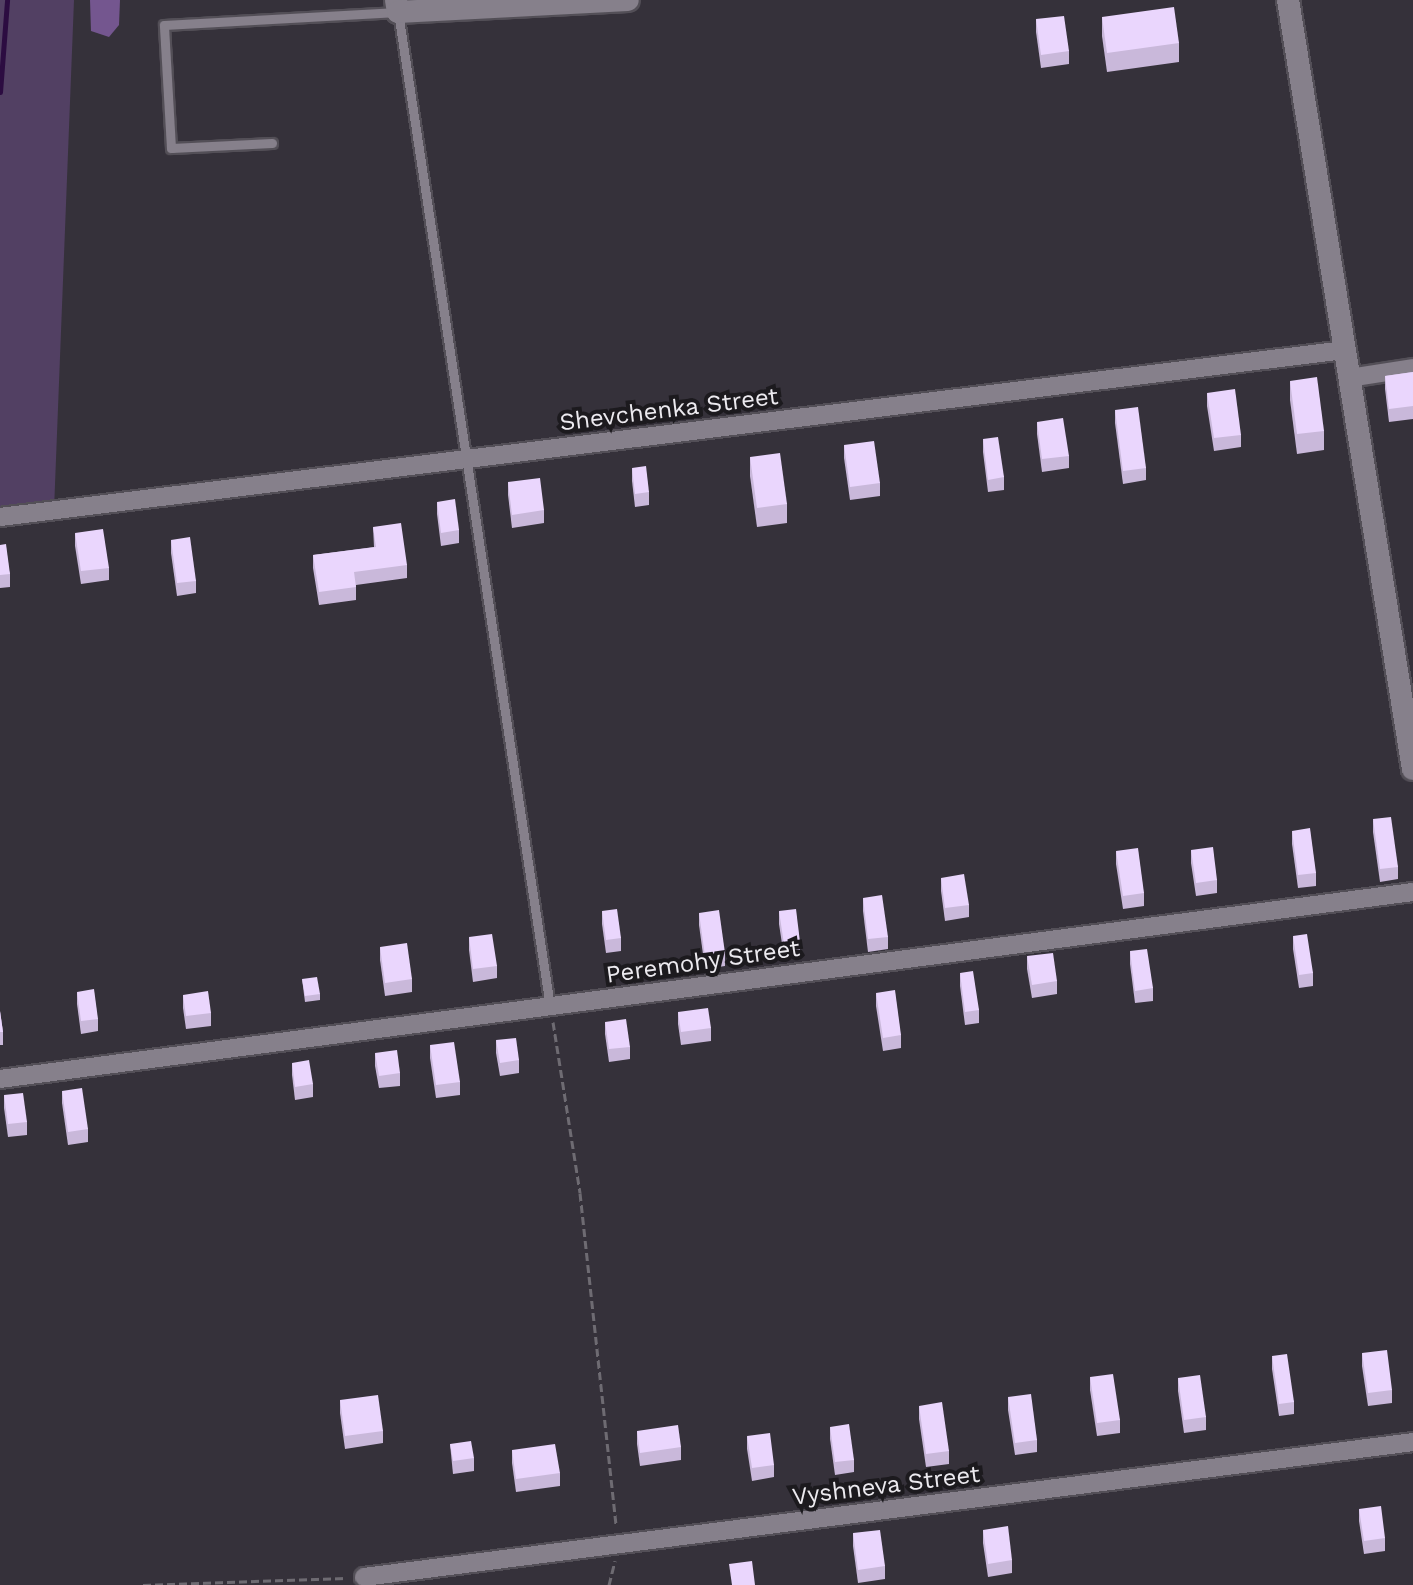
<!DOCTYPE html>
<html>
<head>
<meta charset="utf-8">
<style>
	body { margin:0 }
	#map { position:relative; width:1413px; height:1585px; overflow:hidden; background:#35313a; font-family:"Work Sans",sans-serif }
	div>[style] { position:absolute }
	.green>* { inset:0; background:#524063 }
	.forest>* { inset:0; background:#74568f }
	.stream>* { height:5px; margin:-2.5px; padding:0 2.5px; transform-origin:2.5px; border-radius:2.5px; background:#2c0c41 }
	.path>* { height:3px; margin-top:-1.5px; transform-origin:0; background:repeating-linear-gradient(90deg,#6e6b72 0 8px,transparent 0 12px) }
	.roads { filter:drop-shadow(2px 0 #534f57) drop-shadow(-2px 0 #534f57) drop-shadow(0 2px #534f57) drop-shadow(0 -2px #534f57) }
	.service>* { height:9px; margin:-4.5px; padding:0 4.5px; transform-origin:4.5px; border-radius:4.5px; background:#86808b }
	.minor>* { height:18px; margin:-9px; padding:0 9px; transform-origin:9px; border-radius:9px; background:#86808b }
	.tertiary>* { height:22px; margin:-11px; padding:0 11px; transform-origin:11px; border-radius:11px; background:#86808b }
	.wall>* { inset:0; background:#c9b8da }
	.building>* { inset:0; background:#ead6fd }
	span { translate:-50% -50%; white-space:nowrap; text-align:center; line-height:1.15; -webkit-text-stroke:8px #1c1a1e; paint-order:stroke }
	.street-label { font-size:24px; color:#eceaef }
</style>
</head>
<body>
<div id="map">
	<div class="green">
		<div style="clip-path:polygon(0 0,74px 0,54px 510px,0 517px)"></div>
	</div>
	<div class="forest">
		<div style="clip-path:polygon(90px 0,120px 0,119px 25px,109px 37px,91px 31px)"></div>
	</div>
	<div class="stream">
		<div style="left:0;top:92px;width:92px;rotate:-85.6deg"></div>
	</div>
	<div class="path">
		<div style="left:553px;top:1022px;width:173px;rotate:81deg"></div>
		<div style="left:580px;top:1193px;width:335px;rotate:83.8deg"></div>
		<div style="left:143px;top:1585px;width:204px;rotate:-2deg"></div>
		<div style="left:609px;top:1585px;width:25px;rotate:-76deg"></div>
	</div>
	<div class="roads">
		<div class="service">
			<div style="left:272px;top:143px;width:101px;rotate:177.2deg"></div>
			<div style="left:171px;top:148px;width:123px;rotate:-93.3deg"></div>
			<div style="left:164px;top:25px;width:234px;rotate:-3.2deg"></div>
			<div style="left:398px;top:12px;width:1006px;rotate:81.31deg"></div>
		</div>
		<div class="minor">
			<div style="left:1349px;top:378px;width:65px;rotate:-8.9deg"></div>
			<div style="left:0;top:517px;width:1355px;rotate:-7.08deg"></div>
			<div style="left:0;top:1079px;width:1425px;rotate:-7.54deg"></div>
			<div style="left:364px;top:1577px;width:1058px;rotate:-7.33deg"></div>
		</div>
		<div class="tertiary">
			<div style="left:396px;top:0;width:12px;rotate:81deg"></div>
			<div style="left:398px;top:12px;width:230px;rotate:-3deg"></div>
			<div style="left:1288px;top:0;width:779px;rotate:80.77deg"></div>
		</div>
	</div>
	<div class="wall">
		<div style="clip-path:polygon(1102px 17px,1179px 43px,1179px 62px,1107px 72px,1102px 36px)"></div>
		<div style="clip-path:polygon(1036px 19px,1069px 51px,1069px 64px,1041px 68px,1036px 32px)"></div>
		<div style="clip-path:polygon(1413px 372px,1413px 419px,1389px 422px,1385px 389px,1385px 376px)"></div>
		<div style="clip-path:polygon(1290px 381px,1324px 431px,1324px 450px,1297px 454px,1290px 400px)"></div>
		<div style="clip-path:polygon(1207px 393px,1241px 435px,1241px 447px,1214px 451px,1207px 406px)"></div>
		<div style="clip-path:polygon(1115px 410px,1146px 468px,1146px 480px,1123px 484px,1115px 423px)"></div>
		<div style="clip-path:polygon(1037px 422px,1069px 456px,1069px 468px,1042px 472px,1037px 434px)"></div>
		<div style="clip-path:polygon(983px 439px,1004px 477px,1004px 490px,988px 492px,983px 452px)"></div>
		<div style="clip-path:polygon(844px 445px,880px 483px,880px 496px,850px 500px,844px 458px)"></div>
		<div style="clip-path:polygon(750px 457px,787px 504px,787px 523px,757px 527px,750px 476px)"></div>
		<div style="clip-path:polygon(632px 468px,649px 492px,649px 505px,635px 507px,632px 481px)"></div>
		<div style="clip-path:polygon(508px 482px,544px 510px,544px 523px,512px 528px,508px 495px)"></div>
		<div style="clip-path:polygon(437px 502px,459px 530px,459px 543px,441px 546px,437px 514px)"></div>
		<div style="clip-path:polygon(373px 527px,407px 565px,407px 578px,356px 585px,356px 600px,319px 605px,313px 568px,313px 555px,374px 547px)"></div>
		<div style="clip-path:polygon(75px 533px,109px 568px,109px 580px,81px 584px,75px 546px)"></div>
		<div style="clip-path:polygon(171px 540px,196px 581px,196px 593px,177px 596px,171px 553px)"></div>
		<div style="clip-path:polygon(0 545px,10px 574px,10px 587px,0 588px)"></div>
		<div style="clip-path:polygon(1373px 819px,1398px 867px,1398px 879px,1380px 882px,1373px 832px)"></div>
		<div style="clip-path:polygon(1292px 831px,1316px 873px,1316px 886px,1298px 888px,1292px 844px)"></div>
		<div style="clip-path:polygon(1191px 850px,1217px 880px,1217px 893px,1196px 896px,1191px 863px)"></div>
		<div style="clip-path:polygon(1116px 851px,1144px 893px,1144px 906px,1123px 909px,1116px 864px)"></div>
		<div style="clip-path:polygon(941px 878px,969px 905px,969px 917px,945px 921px,941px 891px)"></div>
		<div style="clip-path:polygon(863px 898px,888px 937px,888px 949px,868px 952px,863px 911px)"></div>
		<div style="clip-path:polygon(602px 911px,621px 938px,621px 951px,606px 953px,602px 924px)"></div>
		<div style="clip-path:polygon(779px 911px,800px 942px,800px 954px,784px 957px,779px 924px)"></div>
		<div style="clip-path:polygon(699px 913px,725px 953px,725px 966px,705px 969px,699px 925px)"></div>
		<div style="clip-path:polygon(1293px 936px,1313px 973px,1313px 986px,1299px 988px,1293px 949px)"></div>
		<div style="clip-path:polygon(469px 937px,497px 966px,497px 978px,473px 982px,469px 950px)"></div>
		<div style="clip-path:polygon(380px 947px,412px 979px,412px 992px,385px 996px,380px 960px)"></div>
		<div style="clip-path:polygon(1130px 951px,1153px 988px,1153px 1001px,1135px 1003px,1130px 964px)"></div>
		<div style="clip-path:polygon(1027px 956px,1057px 981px,1057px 994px,1032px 998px,1027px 969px)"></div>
		<div style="clip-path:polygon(960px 973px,979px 1010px,979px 1023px,965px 1025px,960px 986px)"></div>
		<div style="clip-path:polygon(302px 979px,320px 994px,320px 1000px,305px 1002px)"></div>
		<div style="clip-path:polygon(77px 992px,98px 1019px,98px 1031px,81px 1034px,77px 1004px)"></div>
		<div style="clip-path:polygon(876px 993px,901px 1035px,901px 1048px,883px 1051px,876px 1006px)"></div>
		<div style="clip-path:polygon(183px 995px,211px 1013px,211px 1026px,186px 1029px,183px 1008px)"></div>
		<div style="clip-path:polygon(0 1011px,3px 1032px,3px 1045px,0 1045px)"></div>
		<div style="clip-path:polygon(678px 1012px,711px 1028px,711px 1041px,681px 1045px,678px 1024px)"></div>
		<div style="clip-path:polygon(605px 1022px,630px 1047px,630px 1059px,609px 1062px,605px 1034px)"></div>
		<div style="clip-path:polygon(496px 1040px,519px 1060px,519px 1073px,500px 1076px,496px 1053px)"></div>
		<div style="clip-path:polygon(430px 1045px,460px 1082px,460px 1095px,436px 1098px,430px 1058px)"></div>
		<div style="clip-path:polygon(375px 1053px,400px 1073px,400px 1086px,379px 1088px,375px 1066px)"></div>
		<div style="clip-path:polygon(292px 1063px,313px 1084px,313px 1097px,295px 1100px,292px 1075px)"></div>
		<div style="clip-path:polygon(62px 1091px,88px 1129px,88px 1142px,68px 1145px,62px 1103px)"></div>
		<div style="clip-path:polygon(4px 1095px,27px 1122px,27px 1135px,8px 1137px,4px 1108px)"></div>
		<div style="clip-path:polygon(1362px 1353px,1392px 1390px,1392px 1403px,1368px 1406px,1362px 1366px)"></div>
		<div style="clip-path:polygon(1272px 1356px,1294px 1402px,1294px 1414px,1279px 1416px,1272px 1369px)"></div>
		<div style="clip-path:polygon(1090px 1377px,1120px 1420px,1120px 1433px,1097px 1436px,1090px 1390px)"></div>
		<div style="clip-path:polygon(1178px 1378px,1206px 1417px,1206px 1430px,1184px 1433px,1178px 1391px)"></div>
		<div style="clip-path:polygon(1008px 1397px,1037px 1440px,1037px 1452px,1015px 1455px,1008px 1410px)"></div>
		<div style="clip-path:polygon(340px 1400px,383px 1431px,383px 1443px,345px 1449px,340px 1413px)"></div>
		<div style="clip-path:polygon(919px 1406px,949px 1451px,949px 1464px,926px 1467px,919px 1419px)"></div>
		<div style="clip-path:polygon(830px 1427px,854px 1460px,854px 1472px,835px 1475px,830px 1439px)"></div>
		<div style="clip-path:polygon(637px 1431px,681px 1447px,681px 1460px,640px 1466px,637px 1444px)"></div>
		<div style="clip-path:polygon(747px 1436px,774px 1465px,774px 1477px,752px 1481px,747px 1449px)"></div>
		<div style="clip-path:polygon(450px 1444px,474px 1458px,474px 1471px,453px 1474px)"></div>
		<div style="clip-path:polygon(512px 1450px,560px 1473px,560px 1486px,516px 1492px,512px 1463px)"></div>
		<div style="clip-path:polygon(1359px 1509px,1385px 1538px,1385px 1551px,1364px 1554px,1359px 1521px)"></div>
		<div style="clip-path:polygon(983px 1530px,1012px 1560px,1012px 1573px,988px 1577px,983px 1543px)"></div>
		<div style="clip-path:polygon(853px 1533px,885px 1566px,885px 1579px,858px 1583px,853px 1546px)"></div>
	</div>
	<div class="building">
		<div style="clip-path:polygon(1174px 7px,1179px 43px,1107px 53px,1102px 17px)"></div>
		<div style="clip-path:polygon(1064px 16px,1069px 51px,1041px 55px,1036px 19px)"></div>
		<div style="clip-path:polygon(1413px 372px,1413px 406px,1389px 409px,1385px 376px)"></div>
		<div style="clip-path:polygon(1317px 377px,1324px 431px,1297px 434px,1290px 381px)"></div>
		<div style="clip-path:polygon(1235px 389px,1241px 435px,1214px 438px,1207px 393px)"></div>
		<div style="clip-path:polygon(1138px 407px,1146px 468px,1123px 471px,1115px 410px)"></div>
		<div style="clip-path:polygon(1063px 418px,1069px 456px,1042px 459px,1037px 422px)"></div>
		<div style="clip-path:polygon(998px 437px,1004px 477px,988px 480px,983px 439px)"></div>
		<div style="clip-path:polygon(874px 441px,880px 483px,850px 487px,844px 445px)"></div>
		<div style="clip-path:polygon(780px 453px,787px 504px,757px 508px,750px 457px)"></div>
		<div style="clip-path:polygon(646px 466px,649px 492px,635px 494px,632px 468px)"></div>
		<div style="clip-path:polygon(540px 478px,544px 510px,512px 515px,508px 482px)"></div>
		<div style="clip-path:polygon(455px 499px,459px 530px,441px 533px,437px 502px)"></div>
		<div style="clip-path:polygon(401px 523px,407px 565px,354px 572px,356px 587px,319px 592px,313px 555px,376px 547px,373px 527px)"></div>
		<div style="clip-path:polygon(103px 529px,109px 568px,81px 571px,75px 533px)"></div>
		<div style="clip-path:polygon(190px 537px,196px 581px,177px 583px,171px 540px)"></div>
		<div style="clip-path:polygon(6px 544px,10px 574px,0 575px,0 545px)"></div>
		<div style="clip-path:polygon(1391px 817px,1398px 867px,1380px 869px,1373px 819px)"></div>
		<div style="clip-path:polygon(1310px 828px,1316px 873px,1298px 875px,1292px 831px)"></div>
		<div style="clip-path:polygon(1213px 847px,1217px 880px,1196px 883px,1191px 850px)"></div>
		<div style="clip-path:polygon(1138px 848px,1144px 893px,1123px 896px,1116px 851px)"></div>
		<div style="clip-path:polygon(964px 874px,969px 905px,945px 908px,941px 878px)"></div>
		<div style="clip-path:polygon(882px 895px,888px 937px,868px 939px,863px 898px)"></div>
		<div style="clip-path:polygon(617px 909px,621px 938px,606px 940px,602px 911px)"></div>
		<div style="clip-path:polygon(796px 909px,800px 942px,784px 944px,779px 911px)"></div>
		<div style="clip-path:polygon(719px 910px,725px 953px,705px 956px,699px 913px)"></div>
		<div style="clip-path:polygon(492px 934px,497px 966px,473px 969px,469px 937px)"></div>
		<div style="clip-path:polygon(1307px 934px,1313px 973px,1299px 975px,1293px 936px)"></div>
		<div style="clip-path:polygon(407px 943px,412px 979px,385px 983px,380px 947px)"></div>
		<div style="clip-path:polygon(1147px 949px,1153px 988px,1135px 991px,1130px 951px)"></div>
		<div style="clip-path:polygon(1053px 953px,1057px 981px,1032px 985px,1027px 956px)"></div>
		<div style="clip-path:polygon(973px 971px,979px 1010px,965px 1012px,960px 973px)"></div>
		<div style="clip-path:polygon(317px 977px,320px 994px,305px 996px,302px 979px)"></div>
		<div style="clip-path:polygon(94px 989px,98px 1019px,81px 1021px,77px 992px)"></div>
		<div style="clip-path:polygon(895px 990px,901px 1035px,883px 1038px,876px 993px)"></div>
		<div style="clip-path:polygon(208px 991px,211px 1013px,186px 1016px,183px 995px)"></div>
		<div style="clip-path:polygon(708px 1008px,711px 1028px,681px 1032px,678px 1012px)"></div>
		<div style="clip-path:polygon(0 1011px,3px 1032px,0 1032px)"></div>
		<div style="clip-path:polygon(626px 1019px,630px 1047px,609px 1049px,605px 1022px)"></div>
		<div style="clip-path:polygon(516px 1038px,519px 1060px,500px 1063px,496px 1040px)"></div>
		<div style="clip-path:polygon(454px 1042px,460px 1082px,436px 1085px,430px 1045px)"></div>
		<div style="clip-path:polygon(397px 1050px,400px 1073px,379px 1076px,375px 1053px)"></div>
		<div style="clip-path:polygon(309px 1060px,313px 1084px,295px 1087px,292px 1063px)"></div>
		<div style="clip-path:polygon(82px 1088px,88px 1129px,68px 1132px,62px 1091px)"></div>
		<div style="clip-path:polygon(23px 1093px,27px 1122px,8px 1124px,4px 1095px)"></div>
		<div style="clip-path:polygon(1387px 1350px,1392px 1390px,1368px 1393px,1362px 1353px)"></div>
		<div style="clip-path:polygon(1287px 1354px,1294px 1402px,1279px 1404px,1272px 1356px)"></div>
		<div style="clip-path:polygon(1113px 1374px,1120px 1420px,1097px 1423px,1090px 1377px)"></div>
		<div style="clip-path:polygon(1200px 1375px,1206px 1417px,1184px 1420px,1178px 1378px)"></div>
		<div style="clip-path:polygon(1031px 1394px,1037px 1440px,1015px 1443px,1008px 1397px)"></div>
		<div style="clip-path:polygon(378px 1395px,383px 1431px,345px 1436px,340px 1400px)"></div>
		<div style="clip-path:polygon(942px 1402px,949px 1451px,926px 1454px,919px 1406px)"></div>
		<div style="clip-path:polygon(849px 1424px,854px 1460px,835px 1462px,830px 1427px)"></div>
		<div style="clip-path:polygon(678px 1425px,681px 1447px,640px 1453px,637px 1431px)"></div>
		<div style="clip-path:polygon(770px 1433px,774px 1465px,752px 1468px,747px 1436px)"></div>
		<div style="clip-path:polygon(471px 1441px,474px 1458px,453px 1461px,450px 1444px)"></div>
		<div style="clip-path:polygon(555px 1444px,560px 1473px,516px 1479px,512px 1450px)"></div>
		<div style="clip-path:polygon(1381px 1506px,1385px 1538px,1364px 1541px,1359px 1509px)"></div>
		<div style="clip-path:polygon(1008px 1526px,1012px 1560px,988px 1564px,983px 1530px)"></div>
		<div style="clip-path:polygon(880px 1530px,885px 1566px,858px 1570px,853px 1533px)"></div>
		<div style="clip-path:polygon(752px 1561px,755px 1585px,732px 1585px,729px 1564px)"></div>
	</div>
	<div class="street-label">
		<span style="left:669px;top:410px;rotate:-7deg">Shevchenka Street</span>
		<span style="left:703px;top:962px;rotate:-8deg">Peremohy Street</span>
		<span style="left:886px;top:1486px;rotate:-7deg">Vyshneva Street</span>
	</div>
</div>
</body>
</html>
